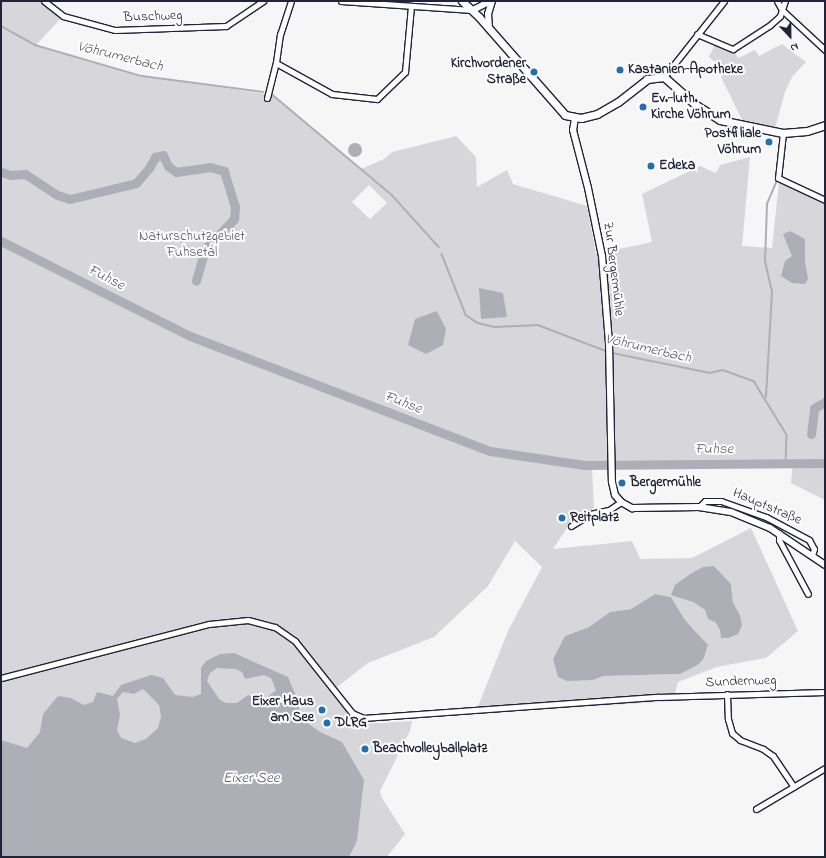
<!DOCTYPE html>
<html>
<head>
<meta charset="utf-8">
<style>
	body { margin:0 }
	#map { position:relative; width:826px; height:858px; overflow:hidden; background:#f6f6f7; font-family:"Indie Flower",sans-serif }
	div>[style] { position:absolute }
	.green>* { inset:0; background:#d7d7db }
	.water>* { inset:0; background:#aeaeb7 }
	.round { border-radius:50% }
	.stream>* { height:1.5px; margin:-0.75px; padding:0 0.75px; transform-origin:0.75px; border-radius:0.75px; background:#aeaeb7 }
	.river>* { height:9px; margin:-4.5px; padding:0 4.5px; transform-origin:4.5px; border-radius:4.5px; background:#aeaeb7 }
	.roads { filter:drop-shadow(1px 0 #22223b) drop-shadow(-1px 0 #22223b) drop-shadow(0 1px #22223b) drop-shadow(0 -1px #22223b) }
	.minor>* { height:5px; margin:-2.5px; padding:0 2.5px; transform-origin:2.5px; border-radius:2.5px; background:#fff }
	.tertiary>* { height:6px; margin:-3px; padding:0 3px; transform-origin:3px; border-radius:3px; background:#fff }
	.secondary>* { height:7px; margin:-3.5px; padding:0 3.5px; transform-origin:3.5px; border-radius:3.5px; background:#fff }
	.dots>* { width:11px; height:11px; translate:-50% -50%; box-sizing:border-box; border:2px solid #fff; border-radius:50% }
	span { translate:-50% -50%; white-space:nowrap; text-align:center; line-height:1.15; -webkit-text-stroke:4px #fff; paint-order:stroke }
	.street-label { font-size:14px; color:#22223b }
	.poi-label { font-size:14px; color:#22223b; font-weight:700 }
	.right { translate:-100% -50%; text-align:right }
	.left { translate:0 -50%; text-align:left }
	.park-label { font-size:14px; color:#58586b }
	.water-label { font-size:15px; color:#5a5a6d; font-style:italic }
	.frame { position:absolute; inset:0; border:2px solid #22223b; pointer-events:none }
	.north { position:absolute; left:770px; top:16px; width:40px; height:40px; -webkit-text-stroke:3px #fff; paint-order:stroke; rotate:158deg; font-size:11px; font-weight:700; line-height:16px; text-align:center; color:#22223b }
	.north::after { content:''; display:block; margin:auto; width:14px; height:18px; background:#22223b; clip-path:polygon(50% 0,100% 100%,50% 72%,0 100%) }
</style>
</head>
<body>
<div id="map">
	<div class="green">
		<div style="clip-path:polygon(evenodd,1px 1px,44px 1px,63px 16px,36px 45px,142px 76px,273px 95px,361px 169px,384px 159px,392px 152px,456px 136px,476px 157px,477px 187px,507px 170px,513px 184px,587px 206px,596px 254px,652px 242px,642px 194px,700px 166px,716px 173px,720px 165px,750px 157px,742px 246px,772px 248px,779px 182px,825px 202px,825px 500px,791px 483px,793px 461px,568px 462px,487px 449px,485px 451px,568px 466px,592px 467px,594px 508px,569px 525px,553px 549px,632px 541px,640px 559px,692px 558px,751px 528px,798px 631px,766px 658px,717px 667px,678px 682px,673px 701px,475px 714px,508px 631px,542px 567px,515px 541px,488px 586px,434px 637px,368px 663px,332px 691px,353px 721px,361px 724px,412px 721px,410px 731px,380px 791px,382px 798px,405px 834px,387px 857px,1px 857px,1px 1px,369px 185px,387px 203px,370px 219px,352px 202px,369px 185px,1px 1px,714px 566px,731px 584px,733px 603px,742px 626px,738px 634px,720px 630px,715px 622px,708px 619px,705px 610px,693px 602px,714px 566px,1px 1px,655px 594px,671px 597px,685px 620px,708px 645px,704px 658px,680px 674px,604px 676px,593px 680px,565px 636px,589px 627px,610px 612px,631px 609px,655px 594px)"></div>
		<div style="clip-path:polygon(716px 42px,733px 49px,738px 58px,755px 50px,759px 56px,782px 44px,806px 62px,792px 77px,785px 92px,774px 132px,745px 126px,721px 77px,726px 71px,709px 57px)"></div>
	</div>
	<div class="water">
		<div class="round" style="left:348px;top:143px;width:14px;height:14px"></div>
		<div style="clip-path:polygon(790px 231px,805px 239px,805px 262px,808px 279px,805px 284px,792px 283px,781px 276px,785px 261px,792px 256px,783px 234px)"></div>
		<div style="clip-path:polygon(479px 288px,503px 293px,507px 317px,481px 319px)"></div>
		<div style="clip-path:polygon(437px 311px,446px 329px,443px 345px,426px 354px,408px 345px,415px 319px)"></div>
		<div style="clip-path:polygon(714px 566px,731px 584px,733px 603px,740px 615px,742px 626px,738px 634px,728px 638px,721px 638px,720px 630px,715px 622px,708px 619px,705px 610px,693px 602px,671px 595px,675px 585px,690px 574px,703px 567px)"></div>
		<div style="clip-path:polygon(655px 594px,671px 597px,685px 620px,708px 645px,704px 658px,699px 664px,680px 674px,604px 676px,593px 680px,567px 681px,558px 677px,553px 659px,565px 636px,589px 627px,610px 612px,631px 609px)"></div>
		<div style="clip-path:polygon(evenodd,234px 653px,288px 677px,299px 703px,299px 717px,320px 732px,342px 742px,364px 780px,357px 841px,349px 857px,1px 857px,1px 740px,27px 748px,40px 732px,43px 714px,58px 696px,71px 698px,84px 705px,93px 702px,97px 692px,113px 696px,121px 685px,151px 675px,163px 678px,175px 695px,193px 697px,201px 694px,201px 668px,206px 661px,220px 654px,234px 653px,217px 668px,236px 669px,242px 672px,245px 679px,264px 675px,271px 678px,276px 690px,263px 701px,248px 695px,237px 703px,226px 703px,220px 700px,207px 681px,210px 673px,217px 668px,234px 653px,143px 689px,159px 705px,161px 717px,158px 728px,146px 739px,135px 743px,121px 738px,117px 730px,120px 715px,117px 699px,123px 692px,134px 694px,143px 689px)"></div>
	</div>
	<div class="stream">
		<div style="left:1px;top:26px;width:39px;rotate:29deg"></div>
		<div style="left:35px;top:45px;width:111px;rotate:16.2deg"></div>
		<div style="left:142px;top:76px;width:122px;rotate:7.5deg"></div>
		<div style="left:273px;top:95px;width:155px;rotate:40deg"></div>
		<div style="left:392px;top:195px;width:70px;rotate:47.9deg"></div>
		<div style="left:442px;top:254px;width:66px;rotate:68.5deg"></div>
		<div style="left:466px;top:315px;width:14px;rotate:34deg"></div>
		<div style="left:478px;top:323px;width:18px;rotate:13deg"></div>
		<div style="left:496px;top:327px;width:42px;rotate:-2.7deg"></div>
		<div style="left:538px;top:325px;width:73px;rotate:20.9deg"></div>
		<div style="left:612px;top:353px;width:100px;rotate:11.5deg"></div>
		<div style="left:710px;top:373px;width:13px;rotate:-13deg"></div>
		<div style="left:723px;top:370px;width:33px;rotate:20deg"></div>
		<div style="left:754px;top:381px;width:63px;rotate:58.6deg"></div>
		<div style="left:787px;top:435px;width:29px;rotate:92deg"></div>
		<div style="left:766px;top:397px;width:105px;rotate:-86.7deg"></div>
		<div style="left:772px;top:292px;width:31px;rotate:-103deg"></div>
		<div style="left:765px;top:262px;width:58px;rotate:-88deg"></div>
		<div style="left:767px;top:204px;width:23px;rotate:-67deg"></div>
	</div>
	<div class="river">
		<div style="left:1px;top:172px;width:9px;rotate:18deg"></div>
		<div style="left:10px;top:175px;width:15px;rotate:-4deg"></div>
		<div style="left:25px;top:174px;width:38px;rotate:33deg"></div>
		<div style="left:57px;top:195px;width:14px;rotate:17deg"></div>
		<div style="left:70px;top:199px;width:68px;rotate:-13.6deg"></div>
		<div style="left:136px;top:183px;width:20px;rotate:-49deg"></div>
		<div style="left:149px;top:168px;width:13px;rotate:-61deg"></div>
		<div style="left:155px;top:157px;width:8px;rotate:-14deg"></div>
		<div style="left:163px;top:155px;width:12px;rotate:66deg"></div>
		<div style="left:168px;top:166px;width:10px;rotate:37deg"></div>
		<div style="left:176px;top:172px;width:34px;rotate:-8deg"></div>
		<div style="left:210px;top:167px;width:15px;rotate:16deg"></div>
		<div style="left:224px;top:171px;width:37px;rotate:73deg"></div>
		<div style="left:235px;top:206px;width:13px;rotate:94deg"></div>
		<div style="left:234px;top:219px;width:42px;rotate:134deg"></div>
		<div style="left:205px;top:249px;width:33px;rotate:106deg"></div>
		<div style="left:1px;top:241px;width:212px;rotate:26.7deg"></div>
		<div style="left:190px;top:336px;width:321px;rotate:21deg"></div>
		<div style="left:490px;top:451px;width:95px;rotate:8.5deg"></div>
		<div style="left:584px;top:465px;width:241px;rotate:-0.5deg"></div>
		<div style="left:811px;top:434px;width:26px;rotate:-83deg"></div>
		<div style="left:814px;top:408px;width:13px;rotate:-29deg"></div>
	</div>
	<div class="roads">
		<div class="minor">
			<div style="left:44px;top:1px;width:24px;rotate:38deg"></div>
			<div style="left:63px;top:16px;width:54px;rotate:15.1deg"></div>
			<div style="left:115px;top:30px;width:111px;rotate:-2.1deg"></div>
			<div style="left:226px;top:26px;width:45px;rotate:-34deg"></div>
			<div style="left:291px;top:1px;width:35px;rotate:108deg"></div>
			<div style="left:280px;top:34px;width:29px;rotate:98deg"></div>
			<div style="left:276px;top:63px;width:64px;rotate:29deg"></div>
			<div style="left:332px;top:94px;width:45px;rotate:6.3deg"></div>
			<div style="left:377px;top:99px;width:39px;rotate:-44deg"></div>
			<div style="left:405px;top:72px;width:66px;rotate:-84.8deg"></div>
			<div style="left:341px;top:1px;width:131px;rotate:3.9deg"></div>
			<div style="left:777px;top:1px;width:10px;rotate:61deg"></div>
			<div style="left:782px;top:10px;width:59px;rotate:42.9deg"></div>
			<div style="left:697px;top:34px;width:39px;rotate:23deg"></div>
			<div style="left:733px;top:49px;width:44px;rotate:-33deg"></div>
			<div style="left:770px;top:25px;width:13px;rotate:-42deg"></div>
			<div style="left:780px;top:16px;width:16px;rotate:-72deg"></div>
			<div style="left:664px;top:77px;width:97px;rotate:-51.7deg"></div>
			<div style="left:267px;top:98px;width:36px;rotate:-76deg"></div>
			<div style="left:783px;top:133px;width:45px;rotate:96.3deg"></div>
			<div style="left:778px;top:178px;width:52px;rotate:25.1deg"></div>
			<div style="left:699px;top:507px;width:8px;rotate:-45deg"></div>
			<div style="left:705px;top:501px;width:16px"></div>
			<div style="left:721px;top:501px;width:48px;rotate:19.6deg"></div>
			<div style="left:766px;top:517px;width:49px;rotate:28.1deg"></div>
			<div style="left:809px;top:540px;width:10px;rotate:61deg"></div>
			<div style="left:814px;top:549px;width:6px;rotate:108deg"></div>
			<div style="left:571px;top:526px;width:22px;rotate:-32deg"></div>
			<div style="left:590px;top:514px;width:19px;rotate:-12deg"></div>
			<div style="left:609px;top:510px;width:14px;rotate:-34deg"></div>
			<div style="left:779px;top:533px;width:7px;rotate:90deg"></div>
			<div style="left:779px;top:540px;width:61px;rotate:61.8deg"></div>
			<div style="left:1px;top:678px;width:215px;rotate:-14.6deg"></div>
			<div style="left:209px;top:624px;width:39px;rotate:-6deg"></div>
			<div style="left:248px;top:620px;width:28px;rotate:15deg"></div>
			<div style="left:275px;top:627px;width:24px;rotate:35deg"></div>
			<div style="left:295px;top:641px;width:92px;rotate:51.6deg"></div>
			<div style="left:352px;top:713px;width:12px;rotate:24deg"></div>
			<div style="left:363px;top:718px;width:296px;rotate:-4.1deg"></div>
			<div style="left:658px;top:697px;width:167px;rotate:-1.7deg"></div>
			<div style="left:727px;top:694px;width:25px;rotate:88deg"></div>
			<div style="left:728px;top:719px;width:15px;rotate:74deg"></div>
			<div style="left:732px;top:733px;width:11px;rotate:41deg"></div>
			<div style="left:740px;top:740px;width:25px;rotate:21deg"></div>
			<div style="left:763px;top:749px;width:12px;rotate:35deg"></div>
			<div style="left:773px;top:756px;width:37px;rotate:56deg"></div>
			<div style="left:756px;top:809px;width:80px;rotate:-30.7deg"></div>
		</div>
		<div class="tertiary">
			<div style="left:473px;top:10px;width:20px;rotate:-27deg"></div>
			<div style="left:489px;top:28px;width:14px;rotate:-94deg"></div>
			<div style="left:488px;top:14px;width:14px;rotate:-73deg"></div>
			<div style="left:575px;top:118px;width:12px;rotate:99deg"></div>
			<div style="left:573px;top:130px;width:60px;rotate:75.5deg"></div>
			<div style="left:588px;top:188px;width:69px;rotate:78.4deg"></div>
			<div style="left:602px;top:256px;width:87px;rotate:85.4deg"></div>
			<div style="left:609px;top:343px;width:139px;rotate:88.8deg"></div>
			<div style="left:612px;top:482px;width:13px;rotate:77deg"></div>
			<div style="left:615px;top:495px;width:9px;rotate:49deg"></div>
			<div style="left:621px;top:502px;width:13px;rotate:29deg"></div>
			<div style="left:632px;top:508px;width:67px;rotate:-0.9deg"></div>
			<div style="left:699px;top:507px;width:32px;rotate:9deg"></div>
			<div style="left:731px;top:512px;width:42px;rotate:22.3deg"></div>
			<div style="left:770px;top:528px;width:66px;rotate:33.9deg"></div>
		</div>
		<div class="secondary">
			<div style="left:462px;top:1px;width:23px;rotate:43deg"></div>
			<div style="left:479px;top:17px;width:130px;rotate:48.7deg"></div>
			<div style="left:565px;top:115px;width:16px;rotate:11deg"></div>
			<div style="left:581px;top:118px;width:16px;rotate:-14deg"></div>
			<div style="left:597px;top:114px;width:24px;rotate:-30deg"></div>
			<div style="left:618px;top:102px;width:37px;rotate:-38deg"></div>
			<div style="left:647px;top:79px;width:17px;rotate:-7deg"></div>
			<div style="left:664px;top:77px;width:43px;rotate:41.2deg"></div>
			<div style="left:696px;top:105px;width:28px;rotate:32deg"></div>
			<div style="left:720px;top:120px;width:64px;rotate:11.7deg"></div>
			<div style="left:783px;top:133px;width:24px;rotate:-5deg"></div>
			<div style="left:807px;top:131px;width:19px;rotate:-18deg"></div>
		</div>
	</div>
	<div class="dots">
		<div style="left:620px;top:70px;background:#1f6fb2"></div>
		<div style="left:534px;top:72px;background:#1f6fb2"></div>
		<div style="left:643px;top:107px;background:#1f6fb2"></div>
		<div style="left:769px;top:142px;background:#1f6fb2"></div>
		<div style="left:651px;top:166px;background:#1f6fb2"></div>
		<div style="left:622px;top:483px;background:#1f6fb2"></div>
		<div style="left:562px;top:518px;background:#1f6fb2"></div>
		<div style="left:322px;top:710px;background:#1f6fb2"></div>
		<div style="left:327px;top:723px;background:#1f6fb2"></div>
		<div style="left:365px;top:749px;background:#1f6fb2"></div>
	</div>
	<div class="street-label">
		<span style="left:153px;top:17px;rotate:-2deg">Buschweg</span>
		<span style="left:613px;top:269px;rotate:83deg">Zur Bergermühle</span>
		<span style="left:767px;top:507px;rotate:23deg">Hauptstraße</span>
		<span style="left:741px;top:682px;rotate:-2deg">Sundernweg</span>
	</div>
	<div class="poi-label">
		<span class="right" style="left:526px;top:72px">Kirchvordener<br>Straße</span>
		<span class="left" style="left:628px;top:70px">Kastanien-Apotheke</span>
		<span class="left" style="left:651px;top:107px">Ev.-luth.<br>Kirche Vöhrum</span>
		<span class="right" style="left:761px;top:142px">Postfiliale<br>Vöhrum</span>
		<span class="left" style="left:659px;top:166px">Edeka</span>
		<span class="left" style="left:630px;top:483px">Bergermühle</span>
		<span class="left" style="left:570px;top:518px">Reitplatz</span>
		<span class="right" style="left:314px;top:710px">Eixer Haus<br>am See</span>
		<span class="left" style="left:335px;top:723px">DLRG</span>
		<span class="left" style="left:373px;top:749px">Beachvolleyballplatz</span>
	</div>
	<div class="park-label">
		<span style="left:192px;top:245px">Naturschutzgebiet<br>Fuhsetal</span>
	</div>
	<div class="water-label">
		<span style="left:120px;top:57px;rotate:14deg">Vöhrumerbach</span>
		<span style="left:106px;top:278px;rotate:27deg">Fuhse</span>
		<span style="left:648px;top:349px;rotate:13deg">Vöhrumerbach</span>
		<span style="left:403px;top:403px;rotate:21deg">Fuhse</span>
		<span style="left:714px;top:450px">Fuhse</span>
		<span style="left:251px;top:779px">Eixer See</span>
	</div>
	<div class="frame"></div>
	<div class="north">N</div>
</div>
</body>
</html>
